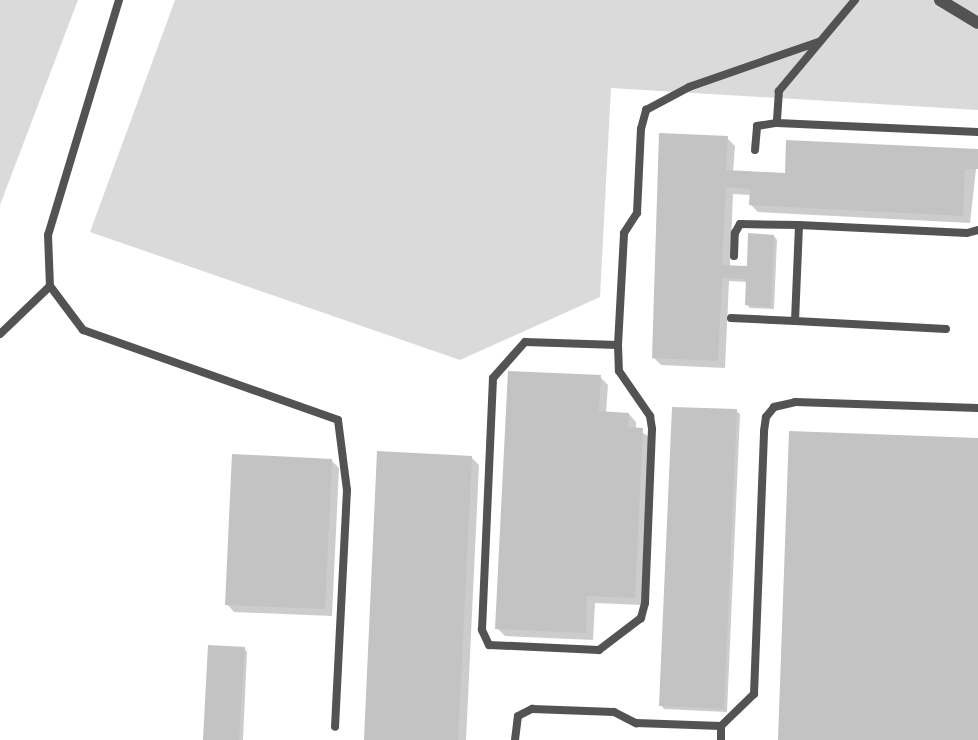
<!DOCTYPE html>
<html>
<head>
<meta charset="utf-8">
<style>
	body { margin:0 }
	#map { position:relative; width:978px; height:740px; overflow:hidden; background:#fff; font-family:Mulish,sans-serif }
	div>[style] { position:absolute }
	.green>* { inset:0; background:#dadada }
	.shadow>* { inset:0; background:#0003 }
	.building>* { inset:0; background:#c3c3c3 }
	.service>* { height:8px; margin:-4px; padding:0 4px; transform-origin:4px; border-radius:4px; background:#535353 }
	.minor>* { height:12px; margin:-6px; padding:0 6px; transform-origin:6px; border-radius:6px; background:#535353 }
	span { translate:-50% -50%; white-space:nowrap; text-align:center; line-height:1.15; -webkit-text-stroke:5px #fff; paint-order:stroke }
</style>
</head>
<body>
<div id="map">
	<div class="green">
		<div style="clip-path:polygon(0 0,78px 0,0 205px)"></div>
		<div style="clip-path:polygon(175px 0,978px 0,978px 110px,611px 88px,600px 297px,460px 360px,90px 232px)"></div>
	</div>
	<div class="shadow">
		<div style="clip-path:polygon(727px 138px,735px 146px,733px 172px,786px 175px,978px 151px,970px 223px,758px 212px,751px 205px,751px 195px,733px 194px,730px 266px,748px 268px,774px 236px,777px 240px,774px 309px,750px 308px,747px 305px,747px 282px,729px 281px,725px 368px,661px 365px,653px 357px)"></div>
		<div style="clip-path:polygon(600px 377px,608px 385px,606px 413px,629px 414px,636px 422px,636px 429px,650px 437px,642px 605px,595px 603px,593px 640px,505px 636px,497px 628px)"></div>
		<div style="clip-path:polygon(736px 411px,740px 414px,727px 712px,664px 709px,661px 705px)"></div>
		<div style="clip-path:polygon(471px 457px,479px 465px,466px 740px,365px 740px)"></div>
		<div style="clip-path:polygon(331px 460px,339px 468px,332px 616px,234px 612px,227px 604px)"></div>
		<div style="clip-path:polygon(244px 648px,247px 652px,243px 740px,205px 740px)"></div>
	</div>
	<div class="building">
		<div style="clip-path:polygon(659px 133px,728px 136px,726px 170px,785px 173px,786px 140px,978px 149px,978px 169px,965px 169px,963px 216px,749px 205px,750px 189px,726px 187px,722px 265px,747px 266px,748px 233px,774px 235px,771px 307px,745px 305px,746px 279px,722px 278px,718px 361px,652px 358px)"></div>
		<div style="clip-path:polygon(508px 371px,601px 375px,599px 411px,629px 413px,628px 427px,643px 428px,635px 598px,587px 596px,586px 633px,495px 629px)"></div>
		<div style="clip-path:polygon(672px 407px,737px 409px,724px 709px,659px 706px)"></div>
		<div style="clip-path:polygon(789px 431px,978px 438px,978px 740px,778px 740px)"></div>
		<div style="clip-path:polygon(377px 451px,472px 456px,458px 740px,364px 740px)"></div>
		<div style="clip-path:polygon(232px 454px,332px 459px,325px 609px,225px 605px)"></div>
		<div style="clip-path:polygon(208px 645px,245px 647px,239px 740px,203px 740px)"></div>
	</div>
	<div class="service">
		<div style="left:119px;top:0;width:245px;rotate:106.8deg"></div>
		<div style="left:48px;top:235px;width:51px;rotate:87.8deg"></div>
		<div style="left:50px;top:286px;width:55px;rotate:53.1deg"></div>
		<div style="left:83px;top:330px;width:270px;rotate:19.4deg"></div>
		<div style="left:338px;top:420px;width:71px;rotate:82.7deg"></div>
		<div style="left:347px;top:490px;width:237px;rotate:92.9deg"></div>
		<div style="left:855px;top:0;width:119px;rotate:129.9deg"></div>
		<div style="left:779px;top:91px;width:32px;rotate:94deg"></div>
		<div style="left:777px;top:123px;width:201px;rotate:2.6deg"></div>
		<div style="left:755px;top:150px;width:24px;rotate:-85deg"></div>
		<div style="left:757px;top:126px;width:20px;rotate:-9deg"></div>
		<div style="left:734px;top:256px;width:23px;rotate:-88deg"></div>
		<div style="left:735px;top:233px;width:10px;rotate:-61deg"></div>
		<div style="left:740px;top:224px;width:59px;rotate:1deg"></div>
		<div style="left:731px;top:318px;width:64px;rotate:2.7deg"></div>
		<div style="left:946px;top:329px;width:151px;rotate:-177deg"></div>
		<div style="left:795px;top:321px;width:96px;rotate:-87.6deg"></div>
		<div style="left:799px;top:225px;width:168px;rotate:2.7deg"></div>
		<div style="left:967px;top:233px;width:11px;rotate:-15deg"></div>
		<div style="left:0;top:334px;width:69px;rotate:-43.8deg"></div>
		<div style="left:618px;top:345px;width:26px;rotate:88deg"></div>
		<div style="left:619px;top:371px;width:55px;rotate:55.4deg"></div>
		<div style="left:650px;top:416px;width:13px;rotate:81deg"></div>
		<div style="left:652px;top:429px;width:174px;rotate:92.3deg"></div>
		<div style="left:645px;top:603px;width:16px;rotate:105deg"></div>
		<div style="left:641px;top:618px;width:53px;rotate:142.7deg"></div>
		<div style="left:599px;top:650px;width:110px;rotate:-177.4deg"></div>
		<div style="left:489px;top:645px;width:17px;rotate:-115deg"></div>
		<div style="left:482px;top:630px;width:252px;rotate:-87.5deg"></div>
		<div style="left:493px;top:378px;width:48px;rotate:-48.4deg"></div>
		<div style="left:525px;top:342px;width:93px;rotate:1.8deg"></div>
		<div style="left:618px;top:345px;width:112px;rotate:-86.9deg"></div>
		<div style="left:624px;top:233px;width:24px;rotate:-57deg"></div>
		<div style="left:637px;top:213px;width:84px;rotate:-87.3deg"></div>
		<div style="left:641px;top:129px;width:20px;rotate:-75deg"></div>
		<div style="left:646px;top:110px;width:49px;rotate:-28.1deg"></div>
		<div style="left:689px;top:87px;width:137px;rotate:-19.2deg"></div>
		<div style="left:515px;top:740px;width:24px;rotate:-83deg"></div>
		<div style="left:518px;top:716px;width:16px;rotate:-27deg"></div>
		<div style="left:532px;top:709px;width:82px;rotate:2.1deg"></div>
		<div style="left:614px;top:712px;width:25px;rotate:27deg"></div>
		<div style="left:636px;top:723px;width:85px;rotate:2deg"></div>
		<div style="left:721px;top:740px;width:14px;rotate:-90deg"></div>
		<div style="left:721px;top:726px;width:46px;rotate:-44.1deg"></div>
		<div style="left:754px;top:694px;width:263px;rotate:-87.8deg"></div>
		<div style="left:764px;top:431px;width:14px;rotate:-82deg"></div>
		<div style="left:766px;top:417px;width:13px;rotate:-51deg"></div>
		<div style="left:774px;top:407px;width:22px;rotate:-13deg"></div>
		<div style="left:795px;top:402px;width:183px;rotate:1.9deg"></div>
	</div>
	<div class="minor">
		<div style="left:940px;top:0;width:44px;rotate:31.2deg"></div>
	</div>
</div>
</body>
</html>
